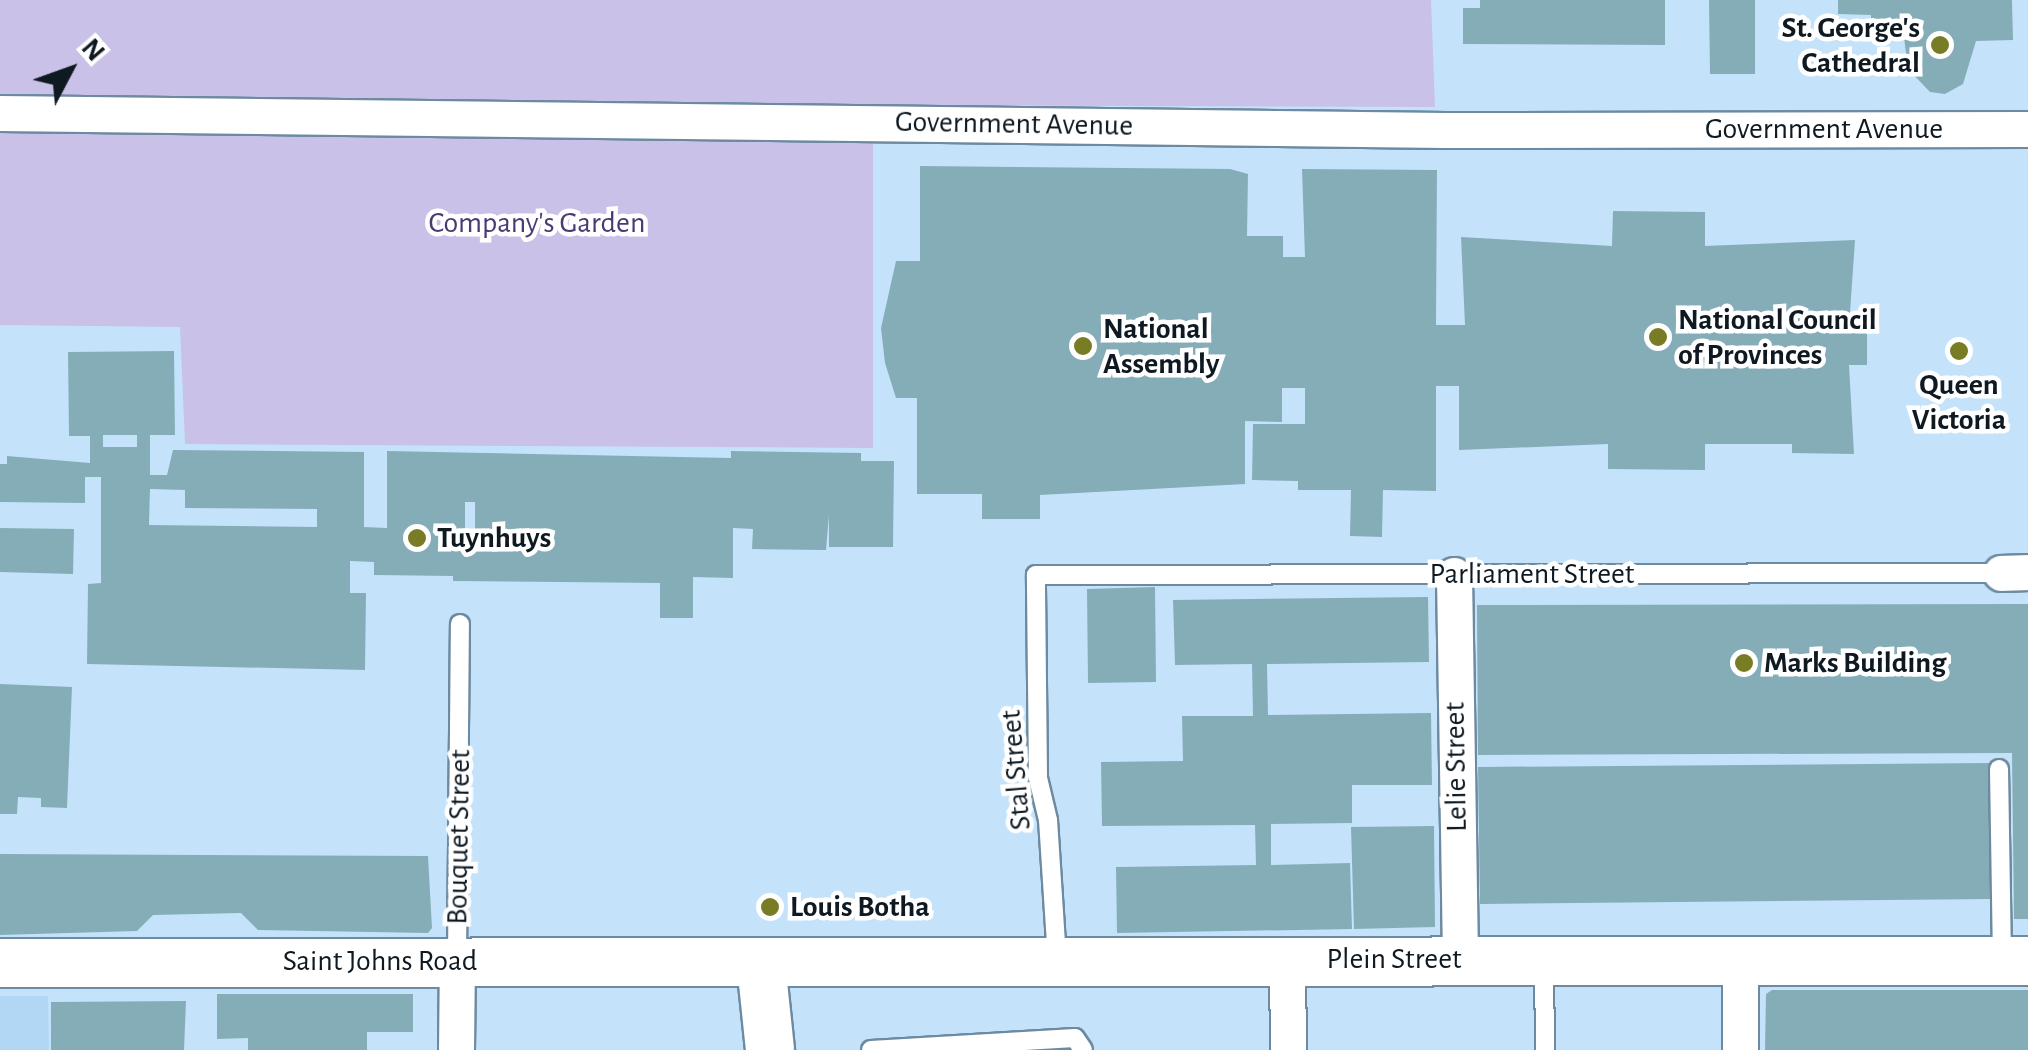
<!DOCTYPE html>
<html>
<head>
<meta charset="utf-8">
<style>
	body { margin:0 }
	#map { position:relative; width:2028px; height:1050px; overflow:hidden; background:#c4e3fb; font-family:"Alegreya Sans",sans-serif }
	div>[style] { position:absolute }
	.built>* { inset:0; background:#b2d7f4 }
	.green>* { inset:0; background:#c9c1e8 }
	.building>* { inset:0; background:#85adb8 }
	.roads { filter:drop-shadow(2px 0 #6d8aa0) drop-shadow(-2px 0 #6d8aa0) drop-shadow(0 2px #6d8aa0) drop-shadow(0 -2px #6d8aa0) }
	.lane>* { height:18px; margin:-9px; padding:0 9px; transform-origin:9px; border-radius:9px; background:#fff }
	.street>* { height:35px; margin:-17.5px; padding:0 17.5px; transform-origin:17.5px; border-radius:17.5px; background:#fff }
	.secondary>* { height:48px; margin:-24px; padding:0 24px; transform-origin:24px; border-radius:24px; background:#fff }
	.dots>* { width:28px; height:28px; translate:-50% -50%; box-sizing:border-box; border:5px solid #fff; border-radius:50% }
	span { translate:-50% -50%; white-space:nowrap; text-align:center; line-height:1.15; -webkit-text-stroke:9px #fff; paint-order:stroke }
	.poi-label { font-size:30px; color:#0e1921; font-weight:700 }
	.right { translate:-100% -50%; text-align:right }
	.left { translate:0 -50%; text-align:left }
	.street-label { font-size:30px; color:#0e1921 }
	.park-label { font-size:30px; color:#493a74 }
	.north { position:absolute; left:20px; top:20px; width:100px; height:100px; -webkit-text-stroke:8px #fff; paint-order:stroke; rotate:49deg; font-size:28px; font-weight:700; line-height:40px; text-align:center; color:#0e1921 }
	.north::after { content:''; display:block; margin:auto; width:35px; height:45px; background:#0e1921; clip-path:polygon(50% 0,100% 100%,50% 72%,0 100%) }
</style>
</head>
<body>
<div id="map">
	<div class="built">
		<div style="clip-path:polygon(0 996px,48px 996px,49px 1050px,0 1050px)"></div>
	</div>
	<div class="green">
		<div style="clip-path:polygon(0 0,1431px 0,1435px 107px,873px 105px,873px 448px,185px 444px,180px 327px,0 325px)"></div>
	</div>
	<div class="building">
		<div style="clip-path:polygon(1480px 0,1665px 0,1665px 45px,1463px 44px,1463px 8px,1480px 8px)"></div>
		<div style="clip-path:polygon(1709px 0,1755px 0,1755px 74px,1710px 74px)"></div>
		<div style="clip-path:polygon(1838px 0,2012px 0,2013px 40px,1976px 41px,1963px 84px,1945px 94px,1930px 92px,1908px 69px,1904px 37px,1871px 37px,1871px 15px,1838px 14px)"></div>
		<div style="clip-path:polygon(920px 166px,1230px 169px,1248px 174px,1247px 236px,1283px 236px,1283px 257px,1305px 257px,1302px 169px,1437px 170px,1436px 325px,1465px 325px,1461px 237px,1612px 246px,1613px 211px,1705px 212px,1705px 246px,1855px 240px,1849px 327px,1867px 327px,1867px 365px,1849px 365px,1854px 454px,1792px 453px,1792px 444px,1705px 444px,1705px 470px,1608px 469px,1608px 444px,1459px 450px,1459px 386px,1436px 386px,1436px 491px,1383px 490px,1382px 537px,1350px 536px,1351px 490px,1298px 490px,1298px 481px,1252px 480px,1253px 424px,1305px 424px,1305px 388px,1282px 388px,1282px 422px,1245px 421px,1245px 484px,1040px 495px,1040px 519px,982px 519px,982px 494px,917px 494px,917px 398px,896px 398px,885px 363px,881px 328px,896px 261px,920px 261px)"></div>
		<div style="clip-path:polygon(evenodd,174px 351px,175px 435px,150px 435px,150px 475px,167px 475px,173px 450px,364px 452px,364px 527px,387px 528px,387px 451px,731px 458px,731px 451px,861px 453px,861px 461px,894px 461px,893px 547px,829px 547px,829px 515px,826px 550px,752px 549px,753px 529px,733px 528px,733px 578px,693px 577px,693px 618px,660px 618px,660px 583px,453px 581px,453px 576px,374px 575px,374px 562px,350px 561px,350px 593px,366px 593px,365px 670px,87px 664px,88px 584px,101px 583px,101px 477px,85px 477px,85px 503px,0 502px,0 464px,7px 464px,7px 456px,90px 463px,90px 436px,69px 436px,68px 352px,174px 351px,103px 435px,137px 435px,137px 447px,103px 447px,103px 435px,174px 351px,150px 489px,185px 490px,185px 508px,317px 509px,317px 527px,149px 525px,150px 489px,174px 351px,465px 502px,475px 502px,475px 530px,457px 530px,465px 528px,465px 502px)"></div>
		<div style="clip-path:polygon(0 528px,74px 529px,73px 574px,0 572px)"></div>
		<div style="clip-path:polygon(1155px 587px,1156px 682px,1088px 683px,1087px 589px)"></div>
		<div style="clip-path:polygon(1428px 597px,1429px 662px,1267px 664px,1268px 715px,1431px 713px,1432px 785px,1352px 785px,1352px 823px,1271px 824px,1271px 865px,1350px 863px,1352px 929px,1117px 933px,1116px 867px,1256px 865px,1255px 825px,1102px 826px,1101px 762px,1183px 761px,1182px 716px,1253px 716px,1252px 664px,1175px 665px,1173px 600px)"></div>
		<div style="clip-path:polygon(2028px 604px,2028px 919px,2014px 919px,2012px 753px,1478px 755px,1477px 605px)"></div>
		<div style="clip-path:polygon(0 684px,72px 687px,67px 808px,41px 807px,41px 798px,18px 797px,17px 814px,0 814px)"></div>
		<div style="clip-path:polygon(1989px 763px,1991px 899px,1480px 904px,1478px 767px)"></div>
		<div style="clip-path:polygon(1434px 826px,1435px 927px,1354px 929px,1351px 827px)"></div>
		<div style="clip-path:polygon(0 854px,428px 856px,432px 928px,428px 933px,258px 930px,241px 913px,153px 915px,137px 931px,0 935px)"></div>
		<div style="clip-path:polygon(1772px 990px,2028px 990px,2028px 1050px,1765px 1050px,1766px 994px)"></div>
		<div style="clip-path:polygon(217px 994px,413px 994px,413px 1032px,367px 1032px,367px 1050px,248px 1050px,248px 1038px,217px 1039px)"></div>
		<div style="clip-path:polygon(186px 1001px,184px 1050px,51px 1050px,51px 1002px)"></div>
	</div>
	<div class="roads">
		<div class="lane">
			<div style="left:1999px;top:769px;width:190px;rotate:89.1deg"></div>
			<div style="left:457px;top:959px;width:335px;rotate:-89.5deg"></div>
			<div style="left:1057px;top:959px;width:139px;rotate:-93.7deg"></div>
			<div style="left:1048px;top:820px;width:43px;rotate:-103.4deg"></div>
			<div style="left:1038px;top:778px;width:203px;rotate:-90.6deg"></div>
			<div style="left:1036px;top:575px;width:965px;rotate:-0.12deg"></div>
			<div style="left:1544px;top:966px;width:84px;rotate:89.3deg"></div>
			<div style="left:871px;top:1050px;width:204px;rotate:-3.4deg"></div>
			<div style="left:1075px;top:1038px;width:14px;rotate:56deg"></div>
		</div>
		<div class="street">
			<div style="left:0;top:113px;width:1445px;rotate:0.67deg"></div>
			<div style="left:1445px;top:130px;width:583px;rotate:-0.1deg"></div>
			<div style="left:2001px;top:573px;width:27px;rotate:-2deg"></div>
			<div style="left:1454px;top:575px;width:384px;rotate:89.1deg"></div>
			<div style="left:1287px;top:960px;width:90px;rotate:89.4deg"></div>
			<div style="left:456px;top:1050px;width:91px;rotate:-89.4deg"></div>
			<div style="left:1740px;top:1050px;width:90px;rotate:-90deg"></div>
		</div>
		<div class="secondary">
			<div style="left:0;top:963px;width:2028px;rotate:-0.06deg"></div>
			<div style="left:761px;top:964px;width:86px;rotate:84deg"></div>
		</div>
	</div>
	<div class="dots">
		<div style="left:1940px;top:45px;background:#787c24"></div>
		<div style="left:1658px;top:337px;background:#787c24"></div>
		<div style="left:1083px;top:346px;background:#787c24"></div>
		<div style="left:1959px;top:351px;background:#787c24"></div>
		<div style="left:417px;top:538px;background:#787c24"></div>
		<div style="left:1744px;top:663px;background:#787c24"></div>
		<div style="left:770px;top:907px;background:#787c24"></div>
	</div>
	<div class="poi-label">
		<span class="right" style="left:1920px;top:45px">St. George's<br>Cathedral</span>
		<span class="left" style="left:1678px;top:337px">National Council<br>of Provinces</span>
		<span class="left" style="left:1103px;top:346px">National<br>Assembly</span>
		<span style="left:1959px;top:402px">Queen<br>Victoria</span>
		<span class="left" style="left:437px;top:538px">Tuynhuys</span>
		<span class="left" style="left:1764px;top:663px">Marks Building</span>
		<span class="left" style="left:790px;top:907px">Louis Botha</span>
	</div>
	<div class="street-label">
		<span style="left:1014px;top:124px;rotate:1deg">Government Avenue</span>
		<span style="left:1824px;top:129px">Government Avenue</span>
		<span style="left:1532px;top:574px">Parliament Street</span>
		<span style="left:1456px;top:767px;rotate:-91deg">Lelie Street</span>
		<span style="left:1016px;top:770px;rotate:-95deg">Stal Street</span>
		<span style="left:459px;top:837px;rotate:-89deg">Bouquet Street</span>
		<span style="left:1394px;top:959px">Plein Street</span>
		<span style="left:380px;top:961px">Saint Johns Road</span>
	</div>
	<div class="park-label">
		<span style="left:537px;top:223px">Company's Garden</span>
	</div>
	<div class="north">N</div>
</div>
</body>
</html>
